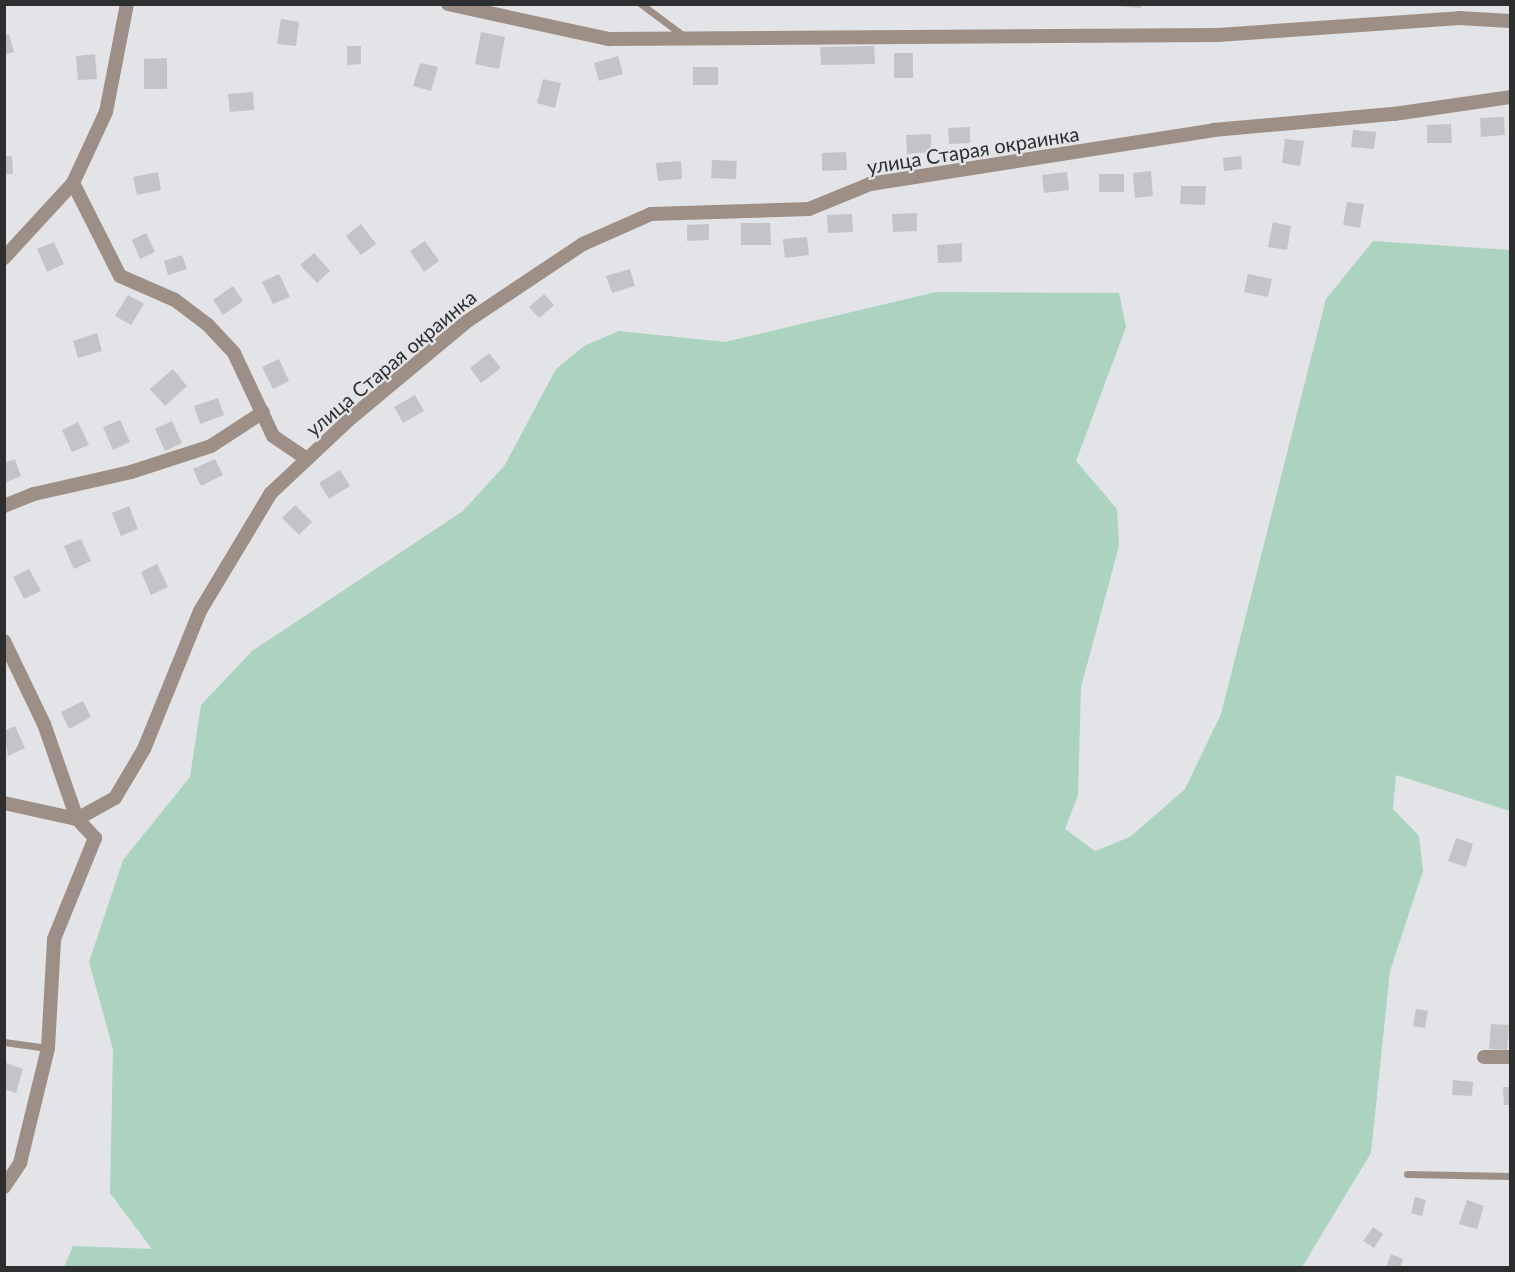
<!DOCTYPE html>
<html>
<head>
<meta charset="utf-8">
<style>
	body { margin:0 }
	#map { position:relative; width:1515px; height:1272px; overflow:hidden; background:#e2e4e7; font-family:Lato,sans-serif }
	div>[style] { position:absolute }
	.green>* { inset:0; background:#acd2c0 }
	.building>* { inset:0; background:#c3c4c7 }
	.lane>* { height:7px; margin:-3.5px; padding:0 3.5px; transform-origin:3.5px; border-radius:3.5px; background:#9e8f86 }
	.street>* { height:14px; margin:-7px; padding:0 7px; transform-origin:7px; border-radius:7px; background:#9e8f86 }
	span { translate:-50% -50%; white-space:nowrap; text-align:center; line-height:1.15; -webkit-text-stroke:4.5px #e2e4e7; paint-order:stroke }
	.street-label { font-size:20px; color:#2d2e2f }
	.frame { position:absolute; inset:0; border:6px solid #2d2e2f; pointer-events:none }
</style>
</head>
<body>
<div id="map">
	<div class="green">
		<div style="clip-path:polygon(1373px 241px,1510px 250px,1510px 811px,1396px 775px,1393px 809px,1419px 836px,1423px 871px,1390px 971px,1371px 1153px,1302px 1267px,64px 1267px,73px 1246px,152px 1249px,110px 1193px,113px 1049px,89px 962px,123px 860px,190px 777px,201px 705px,252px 651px,463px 511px,505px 465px,556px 369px,584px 346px,619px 331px,725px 342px,936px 292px,1119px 293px,1126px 327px,1076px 461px,1117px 509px,1119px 546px,1081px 687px,1078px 795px,1065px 829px,1095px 851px,1130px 837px,1185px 789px,1221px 714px,1326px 299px)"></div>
	</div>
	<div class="building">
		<div style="clip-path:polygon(1117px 4px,1141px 4px,1141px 8px,1117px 6px)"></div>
		<div style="clip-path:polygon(281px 19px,299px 22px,296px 46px,277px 44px)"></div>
		<div style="clip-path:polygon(481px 32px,505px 37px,499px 69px,475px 64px)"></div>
		<div style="clip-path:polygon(9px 34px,14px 52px,4px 55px,4px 36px)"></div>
		<div style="clip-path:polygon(347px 46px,361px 46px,361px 64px,347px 65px)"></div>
		<div style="clip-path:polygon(874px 46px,875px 64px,821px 65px,820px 47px)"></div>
		<div style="clip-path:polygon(894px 53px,913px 53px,913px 78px,894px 78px)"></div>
		<div style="clip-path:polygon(95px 54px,97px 79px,78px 80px,76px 56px)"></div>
		<div style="clip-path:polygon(618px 56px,623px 74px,599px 81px,594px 63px)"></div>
		<div style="clip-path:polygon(167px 58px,167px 89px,144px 89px,144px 59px)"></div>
		<div style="clip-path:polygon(420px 63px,438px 67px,431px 91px,413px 86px)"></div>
		<div style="clip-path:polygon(693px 67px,718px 67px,718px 85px,693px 85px)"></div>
		<div style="clip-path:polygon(543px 79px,561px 83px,555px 108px,537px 103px)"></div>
		<div style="clip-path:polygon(253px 92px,254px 110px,230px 112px,228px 94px)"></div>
		<div style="clip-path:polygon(1504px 117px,1505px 135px,1481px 137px,1480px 118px)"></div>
		<div style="clip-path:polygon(1451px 124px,1452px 143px,1427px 143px,1427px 125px)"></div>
		<div style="clip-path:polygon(970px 127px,970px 143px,949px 144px,948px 128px)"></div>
		<div style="clip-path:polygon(1353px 130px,1376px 132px,1374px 149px,1351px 147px)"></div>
		<div style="clip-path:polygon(931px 134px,931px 152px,907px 154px,906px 135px)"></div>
		<div style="clip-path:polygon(1285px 139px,1304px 141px,1300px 166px,1282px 163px)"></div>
		<div style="clip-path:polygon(846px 152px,847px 170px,822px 171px,822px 153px)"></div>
		<div style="clip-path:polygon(4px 156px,12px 156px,13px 174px,4px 174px)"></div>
		<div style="clip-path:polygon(1241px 156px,1242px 169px,1224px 171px,1223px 158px)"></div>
		<div style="clip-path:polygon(712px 160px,737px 161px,736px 179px,711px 178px)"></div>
		<div style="clip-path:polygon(681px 161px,682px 179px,658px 181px,656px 163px)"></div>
		<div style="clip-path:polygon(1151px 171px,1153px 196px,1135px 198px,1133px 173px)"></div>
		<div style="clip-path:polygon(158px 172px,161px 190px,137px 195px,133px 177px)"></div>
		<div style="clip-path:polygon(1067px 172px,1069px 190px,1044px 193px,1042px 175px)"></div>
		<div style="clip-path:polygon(1099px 174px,1124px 174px,1124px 192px,1099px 192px)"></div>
		<div style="clip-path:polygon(1181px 186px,1206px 186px,1205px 205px,1180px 204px)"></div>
		<div style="clip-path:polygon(1347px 202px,1364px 204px,1360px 228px,1343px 225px)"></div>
		<div style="clip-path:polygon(917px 213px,917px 231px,893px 232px,892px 214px)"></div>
		<div style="clip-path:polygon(852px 214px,853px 232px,828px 233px,827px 215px)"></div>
		<div style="clip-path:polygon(1273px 222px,1291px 226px,1287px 250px,1268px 247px)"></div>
		<div style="clip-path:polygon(741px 223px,770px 223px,771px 245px,741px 245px)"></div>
		<div style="clip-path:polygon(361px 224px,376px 244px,361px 255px,346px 236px)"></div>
		<div style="clip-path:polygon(709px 224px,709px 240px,687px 241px,687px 225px)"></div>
		<div style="clip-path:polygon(146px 233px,155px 252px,140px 259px,132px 240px)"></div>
		<div style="clip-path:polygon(807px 237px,809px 255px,785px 258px,783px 239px)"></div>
		<div style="clip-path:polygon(425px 241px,439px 261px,424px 272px,410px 251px)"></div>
		<div style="clip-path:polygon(54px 242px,64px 264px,47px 272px,37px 249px)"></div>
		<div style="clip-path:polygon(962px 243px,962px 262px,938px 263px,937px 245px)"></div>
		<div style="clip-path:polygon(314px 253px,330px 271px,317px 283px,300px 265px)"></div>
		<div style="clip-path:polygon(182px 255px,187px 269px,168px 275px,164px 261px)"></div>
		<div style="clip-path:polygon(630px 269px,635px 286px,612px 293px,606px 276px)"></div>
		<div style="clip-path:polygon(279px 274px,290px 297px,273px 304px,262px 282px)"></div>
		<div style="clip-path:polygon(1248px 274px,1272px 279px,1268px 297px,1244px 292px)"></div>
		<div style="clip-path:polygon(233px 286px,243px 301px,223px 315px,213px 300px)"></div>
		<div style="clip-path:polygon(544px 294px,554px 305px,539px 318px,529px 307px)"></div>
		<div style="clip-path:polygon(128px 295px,144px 304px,131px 325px,115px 316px)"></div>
		<div style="clip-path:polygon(97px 333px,102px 351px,78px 358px,73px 341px)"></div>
		<div style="clip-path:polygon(489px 353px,501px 368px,481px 383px,470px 368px)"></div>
		<div style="clip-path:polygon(279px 359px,289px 381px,273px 389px,262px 367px)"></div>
		<div style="clip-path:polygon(173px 369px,187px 386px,165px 406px,150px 389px)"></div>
		<div style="clip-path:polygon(415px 395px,424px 411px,403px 423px,394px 407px)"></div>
		<div style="clip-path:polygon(218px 398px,224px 415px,200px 424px,194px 406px)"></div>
		<div style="clip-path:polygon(120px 420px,130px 442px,113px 450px,103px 427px)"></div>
		<div style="clip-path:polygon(172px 421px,182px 443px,165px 451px,155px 429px)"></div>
		<div style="clip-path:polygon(78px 422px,89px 445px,72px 452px,62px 430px)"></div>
		<div style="clip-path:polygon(15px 459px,21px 476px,4px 483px,4px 463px)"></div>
		<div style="clip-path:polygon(215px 459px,223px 475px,201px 486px,193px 469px)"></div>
		<div style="clip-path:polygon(340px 470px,350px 486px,329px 499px,319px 483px)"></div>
		<div style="clip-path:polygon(295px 505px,312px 522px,299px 535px,282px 518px)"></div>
		<div style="clip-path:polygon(129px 506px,138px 529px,121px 536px,112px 513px)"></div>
		<div style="clip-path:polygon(81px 539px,91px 561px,74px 569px,64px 546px)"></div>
		<div style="clip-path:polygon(157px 564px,168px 587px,151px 595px,141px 572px)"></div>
		<div style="clip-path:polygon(29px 569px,41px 591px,24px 599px,13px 577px)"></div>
		<div style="clip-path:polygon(83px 701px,91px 717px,69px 729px,61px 712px)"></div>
		<div style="clip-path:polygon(15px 726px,25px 748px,8px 756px,4px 731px)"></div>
		<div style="clip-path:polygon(1456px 838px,1473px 844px,1466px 867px,1448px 861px)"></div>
		<div style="clip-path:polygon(1416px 1009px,1428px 1011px,1425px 1028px,1413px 1026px)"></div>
		<div style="clip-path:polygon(1491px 1024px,1509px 1025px,1507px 1050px,1489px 1049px)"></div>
		<div style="clip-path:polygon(6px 1063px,23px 1069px,16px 1093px,4px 1089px)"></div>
		<div style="clip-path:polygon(1453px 1080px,1473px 1082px,1472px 1096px,1452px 1095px)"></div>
		<div style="clip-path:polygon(1503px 1087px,1510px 1087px,1510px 1105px,1504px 1105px)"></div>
		<div style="clip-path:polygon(1415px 1197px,1426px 1200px,1422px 1216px,1411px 1213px)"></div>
		<div style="clip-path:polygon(1467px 1200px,1484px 1206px,1477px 1229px,1459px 1224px)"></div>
		<div style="clip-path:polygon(1373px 1227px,1383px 1234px,1374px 1248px,1363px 1241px)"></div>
		<div style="clip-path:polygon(1391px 1254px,1403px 1259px,1400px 1268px,1386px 1268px)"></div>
	</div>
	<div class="lane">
		<div style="left:641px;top:4px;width:54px;rotate:36.7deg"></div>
		<div style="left:4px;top:1042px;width:44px;rotate:7.8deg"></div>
		<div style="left:1407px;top:1174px;width:103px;rotate:1.1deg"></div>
	</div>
	<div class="street">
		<div style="left:448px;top:4px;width:165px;rotate:12.3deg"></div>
		<div style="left:609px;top:39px;width:609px;rotate:-0.38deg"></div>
		<div style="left:1218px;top:35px;width:242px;rotate:-4deg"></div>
		<div style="left:1459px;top:18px;width:51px;rotate:3.4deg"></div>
		<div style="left:73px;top:183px;width:104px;rotate:63.2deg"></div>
		<div style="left:120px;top:276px;width:60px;rotate:23.6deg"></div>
		<div style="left:175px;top:300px;width:41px;rotate:37.1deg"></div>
		<div style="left:208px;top:325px;width:38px;rotate:47deg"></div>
		<div style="left:234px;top:353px;width:92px;rotate:64.8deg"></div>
		<div style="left:273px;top:436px;width:41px;rotate:34.1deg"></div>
		<div style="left:4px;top:258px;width:102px;rotate:-47.4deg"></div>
		<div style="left:73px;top:183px;width:78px;rotate:-65.1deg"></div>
		<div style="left:106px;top:112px;width:110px;rotate:-79deg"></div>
		<div style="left:4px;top:506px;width:32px;rotate:-22deg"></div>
		<div style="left:34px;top:494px;width:99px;rotate:-12.8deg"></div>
		<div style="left:131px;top:472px;width:84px;rotate:-18deg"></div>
		<div style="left:211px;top:446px;width:62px;rotate:-33.2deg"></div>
		<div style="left:4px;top:641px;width:92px;rotate:64.3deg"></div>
		<div style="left:44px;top:724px;width:101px;rotate:70.8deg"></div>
		<div style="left:4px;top:803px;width:75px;rotate:12.4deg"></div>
		<div style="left:1484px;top:1057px;width:26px"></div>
		<div style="left:4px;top:1187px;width:29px;rotate:-56deg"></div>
		<div style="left:20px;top:1163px;width:118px;rotate:-76.3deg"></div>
		<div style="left:48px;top:1048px;width:109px;rotate:-86.8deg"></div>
		<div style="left:54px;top:939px;width:109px;rotate:-67.9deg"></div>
		<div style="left:95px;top:838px;width:26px;rotate:-133deg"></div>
		<div style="left:77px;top:819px;width:43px;rotate:-28.9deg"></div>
		<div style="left:115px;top:798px;width:57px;rotate:-59.4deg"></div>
		<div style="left:144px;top:749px;width:149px;rotate:-67.9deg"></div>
		<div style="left:200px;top:611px;width:138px;rotate:-59deg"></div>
		<div style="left:271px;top:493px;width:111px;rotate:-43.2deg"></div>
		<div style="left:352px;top:417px;width:148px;rotate:-39.8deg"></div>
		<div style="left:466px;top:322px;width:141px;rotate:-33.7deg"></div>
		<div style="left:583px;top:244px;width:74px;rotate:-23.8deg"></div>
		<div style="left:651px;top:214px;width:158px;rotate:-1.8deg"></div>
		<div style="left:809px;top:209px;width:66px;rotate:-22.3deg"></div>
		<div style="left:870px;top:184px;width:347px;rotate:-8.9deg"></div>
		<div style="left:1213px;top:130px;width:182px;rotate:-5.1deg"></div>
		<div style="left:1394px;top:114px;width:117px;rotate:-8.3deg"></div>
	</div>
	<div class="street-label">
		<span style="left:973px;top:150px;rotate:-9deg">улица Старая окраинка</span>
		<span style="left:391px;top:363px;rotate:-40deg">улица Старая окраинка</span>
	</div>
	<div class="frame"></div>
</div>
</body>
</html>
